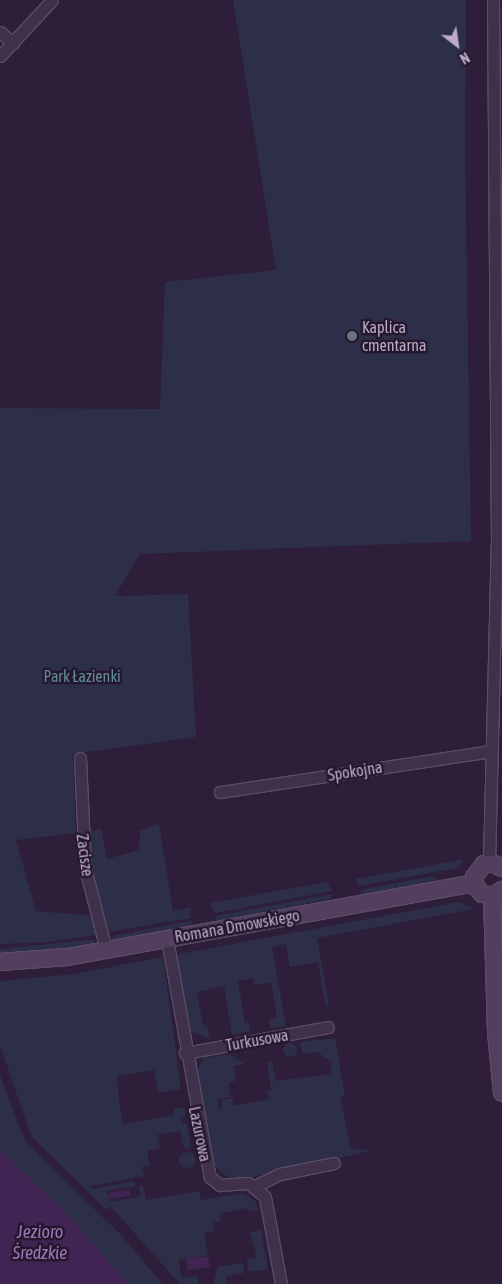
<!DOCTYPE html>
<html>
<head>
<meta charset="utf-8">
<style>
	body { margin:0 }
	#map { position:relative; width:502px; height:1284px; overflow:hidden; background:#2e1e39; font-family:"Asap Condensed",sans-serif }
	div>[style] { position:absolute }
	.green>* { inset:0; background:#2c2f47 }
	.round { border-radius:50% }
	.water>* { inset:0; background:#402453 }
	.roads { filter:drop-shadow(1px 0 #5b4c65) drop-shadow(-1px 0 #5b4c65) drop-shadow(0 1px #5b4c65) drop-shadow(0 -1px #5b4c65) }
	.street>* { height:11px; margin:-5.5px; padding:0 5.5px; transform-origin:5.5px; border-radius:5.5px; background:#40314a }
	.secondary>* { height:16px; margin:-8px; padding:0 8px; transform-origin:8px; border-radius:8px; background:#533f5d }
	.dots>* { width:14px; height:14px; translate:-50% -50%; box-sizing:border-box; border:2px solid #25172e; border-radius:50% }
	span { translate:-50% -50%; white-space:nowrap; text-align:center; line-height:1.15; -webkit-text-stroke:5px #25172e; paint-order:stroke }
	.poi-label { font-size:16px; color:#bdabc7 }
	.left { translate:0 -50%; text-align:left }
	.park-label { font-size:16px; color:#618b99 }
	.street-label { font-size:16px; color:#bdabc7 }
	.water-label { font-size:18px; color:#9d78b7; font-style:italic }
	.north { position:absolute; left:432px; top:20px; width:50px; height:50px; -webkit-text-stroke:4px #25172e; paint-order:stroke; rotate:150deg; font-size:14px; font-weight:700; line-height:20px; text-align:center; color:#bdabc7 }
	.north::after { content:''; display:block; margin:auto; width:18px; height:22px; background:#bdabc7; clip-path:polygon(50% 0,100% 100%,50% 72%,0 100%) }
</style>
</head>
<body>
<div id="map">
	<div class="green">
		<div style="clip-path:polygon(233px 0,466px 0,465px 147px,471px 541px,140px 554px,115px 596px,188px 594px,196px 737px,73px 754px,76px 833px,16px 840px,36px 911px,93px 916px,97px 935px,47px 942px,0 944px,0 408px,160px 409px,165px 282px,276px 270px)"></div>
		<div style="clip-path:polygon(159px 824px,173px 911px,191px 907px,190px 918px,109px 932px,89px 873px,88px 831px,101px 829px,107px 859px,139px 850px,140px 830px)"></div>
		<div style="clip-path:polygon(461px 860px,463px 862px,457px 868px,359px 886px,355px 879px)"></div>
		<div style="clip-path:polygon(433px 876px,438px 880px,362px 894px,360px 890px)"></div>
		<div style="clip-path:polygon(327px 882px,332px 891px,215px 913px,210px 903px)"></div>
		<div style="clip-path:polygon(333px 894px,330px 899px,216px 921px,215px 916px)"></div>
		<div style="clip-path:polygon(459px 902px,474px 909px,317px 938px,329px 1007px,326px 1007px,318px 962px,290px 967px,286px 944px,272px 947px,286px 1026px,270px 1028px,269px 1019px,277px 1018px,271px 982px,254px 985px,253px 978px,238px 981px,245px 1023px,249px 1023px,250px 1032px,232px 1035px,224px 986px,197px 992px,203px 1025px,207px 1025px,210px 1039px,189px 1030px,174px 955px)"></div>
		<div style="clip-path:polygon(191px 921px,192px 925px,114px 940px,111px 936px)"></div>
		<div style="clip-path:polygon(95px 939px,93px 944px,68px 948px,0 954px,0 949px)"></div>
		<div style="clip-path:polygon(163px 957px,181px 1089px,158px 1093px,154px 1070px,117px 1076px,119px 1101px,123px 1124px,174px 1115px,174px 1109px,184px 1107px,186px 1117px,181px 1118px,182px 1123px,187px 1123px,191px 1147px,184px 1148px,180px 1131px,157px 1135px,160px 1148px,147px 1151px,150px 1165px,142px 1167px,144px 1176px,90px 1186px,92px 1189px,134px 1181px,135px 1186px,106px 1191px,111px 1202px,141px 1196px,139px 1186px,143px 1186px,146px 1200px,199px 1191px,201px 1200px,244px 1193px,256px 1202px,258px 1210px,249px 1212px,248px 1208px,220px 1213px,221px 1221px,213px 1223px,215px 1231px,204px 1233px,208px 1255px,178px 1260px,182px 1278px,197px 1276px,199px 1284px,180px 1284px,111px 1207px,106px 1210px,31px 1136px,0 1045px,0 981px,74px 974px)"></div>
		<div style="clip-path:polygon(335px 1038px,345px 1096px,340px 1097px,351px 1149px,374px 1150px,250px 1178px,231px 1178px,221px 1173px,215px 1165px,196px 1072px,204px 1058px,230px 1054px,245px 1064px,234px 1066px,236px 1081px,229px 1082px,230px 1097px,218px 1099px,219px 1110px,222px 1110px,221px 1100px,232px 1098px,234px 1106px,269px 1099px,267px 1091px,271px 1090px,267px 1062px,272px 1061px,276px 1081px,330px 1074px,332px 1062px,317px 1052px,302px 1054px,300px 1042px)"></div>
		<div class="round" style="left:283px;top:1043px;width:14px;height:14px"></div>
		<div style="clip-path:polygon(0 1075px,25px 1141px,121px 1235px,163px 1284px,128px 1284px,63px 1210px,0 1150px)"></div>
		<div class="round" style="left:179px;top:1152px;width:16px;height:16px"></div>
		<div style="clip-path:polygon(261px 1230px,268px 1269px,248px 1272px,247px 1259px,257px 1257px,250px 1232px)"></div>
		<div style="clip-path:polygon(243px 1263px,244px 1273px,226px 1276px,227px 1284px,213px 1284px,218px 1267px)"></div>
	</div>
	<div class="water">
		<div style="clip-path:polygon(0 1150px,63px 1210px,128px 1284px,0 1284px)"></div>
		<div style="clip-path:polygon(129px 1189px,130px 1196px,110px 1199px,109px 1193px)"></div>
		<div style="clip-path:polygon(208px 1256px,210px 1267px,188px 1270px,186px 1259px)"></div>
	</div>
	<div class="roads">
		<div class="street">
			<div style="left:0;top:32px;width:17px;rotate:40deg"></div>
			<div style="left:0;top:56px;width:76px;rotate:-47.1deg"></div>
			<div style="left:80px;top:758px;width:110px;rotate:87.4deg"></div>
			<div style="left:85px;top:868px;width:85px;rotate:75.6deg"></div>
			<div style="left:220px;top:792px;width:274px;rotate:-8.6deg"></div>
			<div style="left:489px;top:863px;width:319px;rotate:-88.6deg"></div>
			<div style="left:497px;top:544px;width:544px;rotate:-90.42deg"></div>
			<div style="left:167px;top:939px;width:242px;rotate:79.8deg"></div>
			<div style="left:210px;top:1177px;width:13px;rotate:39deg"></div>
			<div style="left:220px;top:1185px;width:28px;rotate:-4deg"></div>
			<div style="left:248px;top:1183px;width:22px;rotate:39deg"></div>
			<div style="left:265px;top:1197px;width:88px;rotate:79.6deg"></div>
			<div style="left:185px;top:1053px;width:145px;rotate:-10.3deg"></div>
			<div style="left:255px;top:1186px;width:28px;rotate:-26deg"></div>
			<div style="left:280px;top:1174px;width:55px;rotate:-11.5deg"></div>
		</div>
		<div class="secondary">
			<div style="left:502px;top:868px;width:9px;rotate:-153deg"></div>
			<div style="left:494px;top:864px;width:10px;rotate:180deg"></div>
			<div style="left:484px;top:864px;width:16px;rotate:128deg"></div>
			<div style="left:474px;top:877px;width:10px;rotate:79deg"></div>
			<div style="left:476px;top:887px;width:9px;rotate:49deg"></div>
			<div style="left:482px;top:894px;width:10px;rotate:11deg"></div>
			<div style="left:492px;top:896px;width:12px;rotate:-31deg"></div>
			<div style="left:492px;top:896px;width:136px;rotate:88.3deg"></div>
			<div style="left:496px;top:1032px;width:61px;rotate:84.4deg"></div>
			<div style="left:0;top:962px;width:68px;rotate:-4.2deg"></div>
			<div style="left:68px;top:957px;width:413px;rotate:-10.3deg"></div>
		</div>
	</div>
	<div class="dots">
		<div style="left:352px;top:336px;background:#6b7280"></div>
	</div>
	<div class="poi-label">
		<span class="left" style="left:362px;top:336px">Kaplica<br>cmentarna</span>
	</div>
	<div class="park-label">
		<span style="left:82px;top:676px">Park Łazienki</span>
	</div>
	<div class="street-label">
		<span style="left:355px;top:771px;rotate:-9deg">Spokojna</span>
		<span style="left:85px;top:855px;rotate:82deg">Zacisze</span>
		<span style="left:237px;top:926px;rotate:-10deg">Romana Dmowskiego</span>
		<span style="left:257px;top:1040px;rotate:-10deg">Turkusowa</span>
		<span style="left:200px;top:1134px;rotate:78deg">Lazurowa</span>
	</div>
	<div class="water-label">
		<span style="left:40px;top:1243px">Jezioro<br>Średzkie</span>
	</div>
	<div class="north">N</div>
</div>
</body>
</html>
